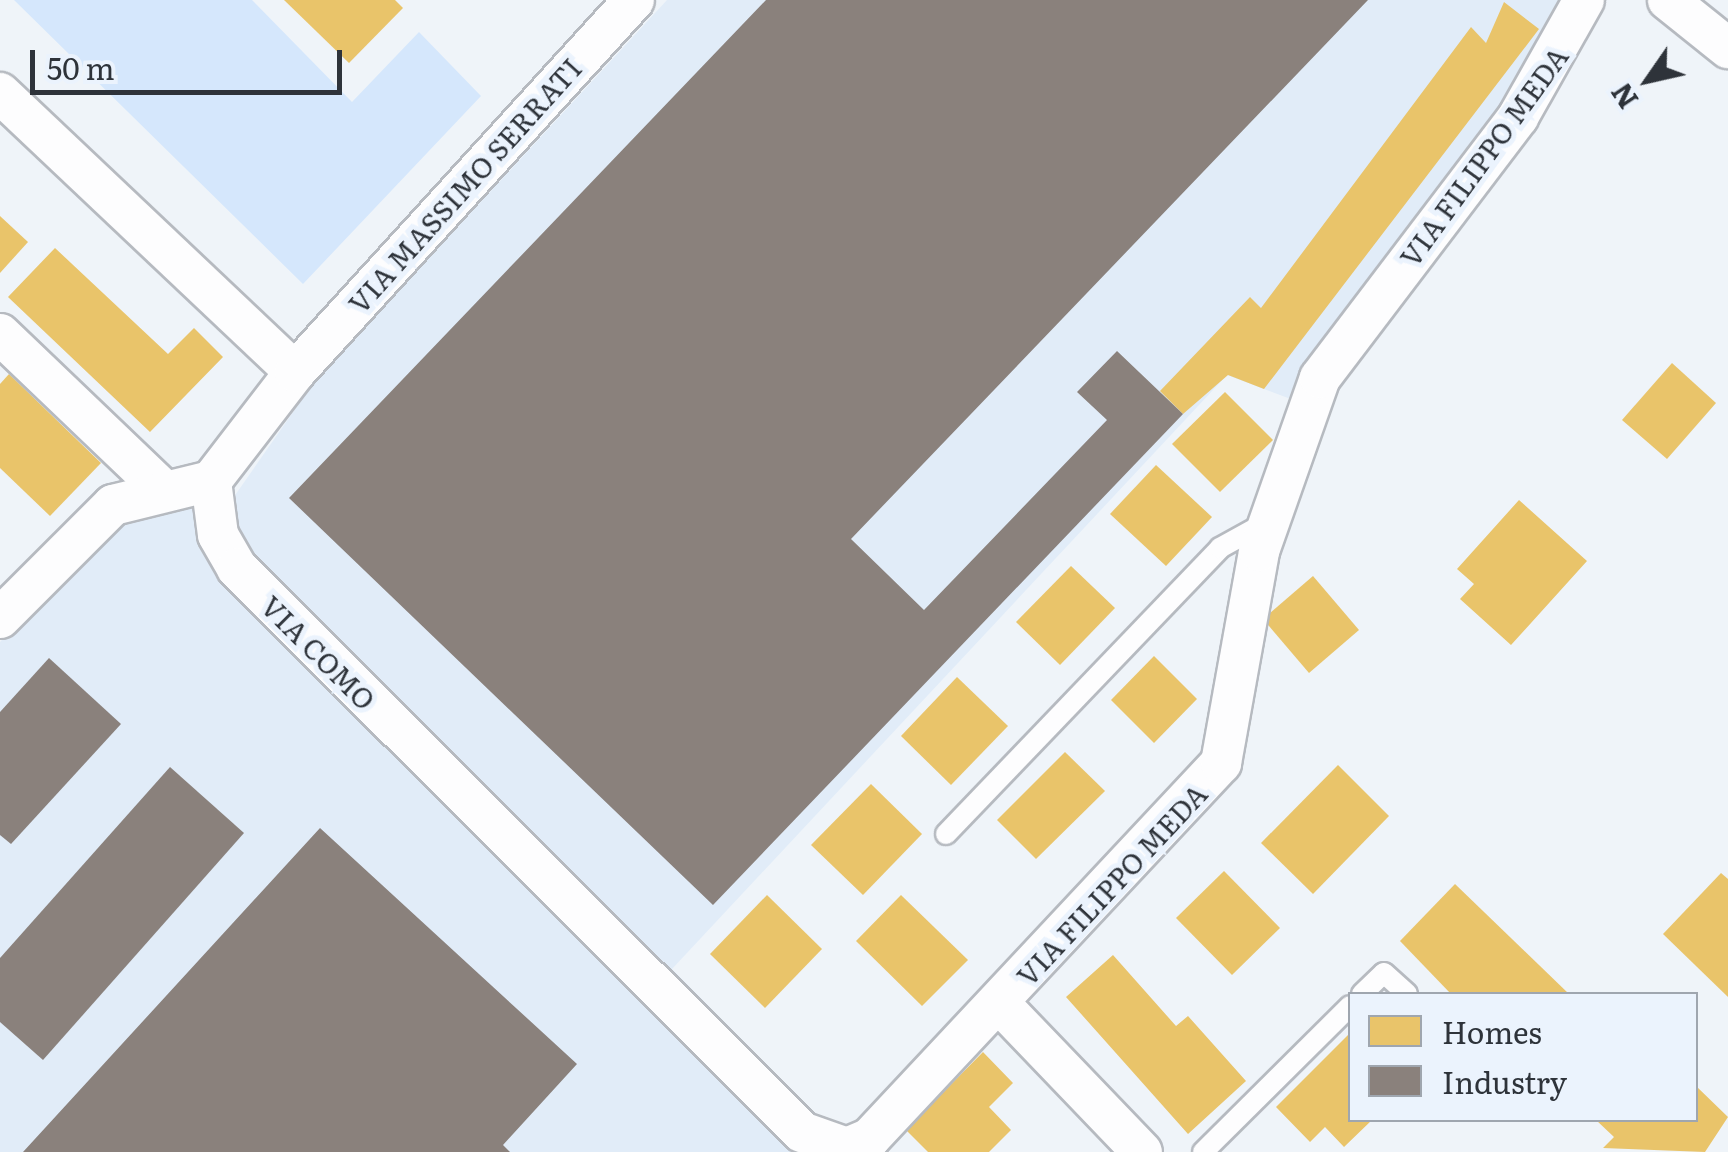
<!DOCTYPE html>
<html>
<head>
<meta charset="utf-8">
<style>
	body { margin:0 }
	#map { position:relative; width:1728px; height:1152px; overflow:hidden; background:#eff4f9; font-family:Literata,serif }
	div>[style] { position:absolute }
	.built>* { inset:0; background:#e1ecf8 }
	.green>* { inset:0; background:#d5e7fc }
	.homes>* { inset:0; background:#e9c46a }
	.industry>* { inset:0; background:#8a817c }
	.roads { filter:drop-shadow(2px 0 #b6bac0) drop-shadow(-2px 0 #b6bac0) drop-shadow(0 2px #b6bac0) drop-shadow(0 -2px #b6bac0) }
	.lane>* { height:20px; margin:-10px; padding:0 10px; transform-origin:10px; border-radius:10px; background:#fdfdfe }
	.street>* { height:40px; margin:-20px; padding:0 20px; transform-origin:20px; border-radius:20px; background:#fdfdfe }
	span { translate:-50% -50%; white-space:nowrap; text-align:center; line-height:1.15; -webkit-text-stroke:10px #ebf3fd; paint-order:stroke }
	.street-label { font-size:28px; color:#2e333a }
	.legend { position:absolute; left:1348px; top:992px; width:350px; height:130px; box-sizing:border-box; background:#ebf3fd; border:2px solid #9fa6af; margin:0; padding:12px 18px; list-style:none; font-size:30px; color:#2e333a }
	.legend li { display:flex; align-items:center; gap:20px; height:50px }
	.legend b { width:50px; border:2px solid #9fa6af }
	.north { position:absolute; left:1598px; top:30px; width:100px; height:100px; -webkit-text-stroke:8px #ebf3fd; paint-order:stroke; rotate:236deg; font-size:28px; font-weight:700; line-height:40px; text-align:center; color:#2e333a }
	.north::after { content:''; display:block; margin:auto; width:35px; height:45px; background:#2e333a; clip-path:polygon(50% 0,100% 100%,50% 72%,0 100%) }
	.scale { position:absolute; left:30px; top:50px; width:312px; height:45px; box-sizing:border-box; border:5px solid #2e333a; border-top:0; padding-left:12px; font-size:30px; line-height:35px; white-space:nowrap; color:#2e333a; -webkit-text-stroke:8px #ebf3fd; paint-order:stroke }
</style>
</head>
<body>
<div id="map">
	<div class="built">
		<div style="clip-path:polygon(667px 0,1581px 0,1296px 401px,1227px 375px,672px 969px,854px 1152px,0 1152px,0 642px,116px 522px,231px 501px,312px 385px)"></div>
	</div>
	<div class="green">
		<div style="clip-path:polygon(14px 0,252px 0,352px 102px,419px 32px,481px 96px,303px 284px)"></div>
	</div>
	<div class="homes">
		<div style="clip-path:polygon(284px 0,395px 0,403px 8px,349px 63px)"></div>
		<div style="clip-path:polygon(1504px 2px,1539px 29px,1264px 389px,1228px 375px,1183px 414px,1160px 391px,1250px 297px,1261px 308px,1471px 27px,1486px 43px)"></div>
		<div style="clip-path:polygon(0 216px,28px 242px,0 273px)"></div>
		<div style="clip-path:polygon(55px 248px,168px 354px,194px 328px,223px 357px,150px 432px,8px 297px)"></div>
		<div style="clip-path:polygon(1672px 363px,1716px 403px,1667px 459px,1622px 420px)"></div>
		<div style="clip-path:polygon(9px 374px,101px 463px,50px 516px,0 468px,0 384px)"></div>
		<div style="clip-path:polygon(1225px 392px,1273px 440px,1220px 492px,1172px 444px)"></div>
		<div style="clip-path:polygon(1156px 465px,1212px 517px,1166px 566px,1110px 514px)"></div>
		<div style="clip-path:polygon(1519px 500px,1587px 561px,1511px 645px,1460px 599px,1474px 584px,1457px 569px)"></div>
		<div style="clip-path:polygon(1071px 566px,1115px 608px,1060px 665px,1016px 622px)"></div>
		<div style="clip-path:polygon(1313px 576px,1359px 630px,1309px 673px,1263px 619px)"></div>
		<div style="clip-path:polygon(1154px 656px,1197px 699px,1154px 743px,1111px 700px)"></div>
		<div style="clip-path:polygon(957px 677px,1008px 726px,951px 785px,901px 736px)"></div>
		<div style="clip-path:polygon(1065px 752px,1105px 791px,1036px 859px,997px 820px)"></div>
		<div style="clip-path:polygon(1338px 765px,1389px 816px,1313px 894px,1261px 843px)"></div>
		<div style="clip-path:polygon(871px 784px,922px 834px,863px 895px,811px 845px)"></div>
		<div style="clip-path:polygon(1224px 871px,1280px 928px,1232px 975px,1176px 918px)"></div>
		<div style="clip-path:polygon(1721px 873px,1728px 879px,1728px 997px,1663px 934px)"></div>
		<div style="clip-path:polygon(1455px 884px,1569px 994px,1451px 994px,1400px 941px)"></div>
		<div style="clip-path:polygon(767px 895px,822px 949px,765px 1008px,710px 954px)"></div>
		<div style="clip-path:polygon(901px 895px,968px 960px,922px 1006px,856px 941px)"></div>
		<div style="clip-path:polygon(1113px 955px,1176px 1026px,1188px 1016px,1246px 1081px,1188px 1134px,1066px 997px)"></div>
		<div style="clip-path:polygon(1350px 1033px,1350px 1120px,1372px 1120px,1344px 1147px,1325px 1127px,1310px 1142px,1276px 1107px)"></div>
		<div style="clip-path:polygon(983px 1052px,1013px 1083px,989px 1107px,1011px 1130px,989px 1152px,928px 1152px,906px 1130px)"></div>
		<div style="clip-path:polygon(1696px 1086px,1728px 1117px,1705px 1152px,1603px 1148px,1614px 1137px,1596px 1120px,1696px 1120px)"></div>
	</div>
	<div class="industry">
		<div style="clip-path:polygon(766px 0,1368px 0,851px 539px,924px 610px,1107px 420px,1077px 392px,1117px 351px,1183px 414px,713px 905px,289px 498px)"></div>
		<div style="clip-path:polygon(49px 658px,121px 724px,11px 844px,0 835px,0 712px)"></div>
		<div style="clip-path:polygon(170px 767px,244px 833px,43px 1060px,0 1022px,0 958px)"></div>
		<div style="clip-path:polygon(320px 828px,577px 1064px,503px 1145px,510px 1152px,23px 1152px)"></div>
	</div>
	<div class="roads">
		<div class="lane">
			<div style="left:946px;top:834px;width:396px;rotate:-46.2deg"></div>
			<div style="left:1220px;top:548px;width:56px;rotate:-28.9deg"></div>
			<div style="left:1362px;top:994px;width:30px;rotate:-44deg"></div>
			<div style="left:1384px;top:973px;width:31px;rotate:42deg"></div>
			<div style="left:1203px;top:1152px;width:207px;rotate:-44.8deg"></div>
		</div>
		<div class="street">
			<div style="left:1668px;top:0;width:77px;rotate:38.7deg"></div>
			<div style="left:0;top:93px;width:406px;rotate:43.4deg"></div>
			<div style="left:295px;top:372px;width:138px;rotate:127.6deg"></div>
			<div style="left:211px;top:481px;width:54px;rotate:82.6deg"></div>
			<div style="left:218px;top:535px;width:38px;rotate:60deg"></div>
			<div style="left:237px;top:568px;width:798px;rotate:44.95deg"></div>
			<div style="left:802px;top:1132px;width:48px;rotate:19.6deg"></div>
			<div style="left:847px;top:1148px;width:25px;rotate:-23deg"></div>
			<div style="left:870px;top:1138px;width:514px;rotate:-46.89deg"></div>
			<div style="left:1221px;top:763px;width:215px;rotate:-79.8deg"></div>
			<div style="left:1259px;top:551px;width:183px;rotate:-70.6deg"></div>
			<div style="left:1320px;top:378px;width:328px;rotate:-52.8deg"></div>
			<div style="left:1518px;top:117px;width:134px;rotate:-60.6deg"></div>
			<div style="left:0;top:334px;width:221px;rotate:43.7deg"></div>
			<div style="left:295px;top:372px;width:503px;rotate:-47.66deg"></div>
			<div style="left:0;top:618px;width:160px;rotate:-45deg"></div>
			<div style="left:113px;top:505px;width:101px;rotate:-13.8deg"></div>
			<div style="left:1000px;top:1004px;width:205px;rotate:46.2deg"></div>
		</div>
	</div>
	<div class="street-label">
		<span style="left:1483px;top:156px;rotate:-54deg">VIA FILIPPO MEDA</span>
		<span style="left:464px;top:185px;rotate:-48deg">VIA MASSIMO SERRATI</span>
		<span style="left:319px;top:652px;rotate:45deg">VIA COMO</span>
		<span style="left:1111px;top:884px;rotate:-47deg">VIA FILIPPO MEDA</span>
	</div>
	<ul class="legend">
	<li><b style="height:28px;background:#e9c46a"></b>Homes</li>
	<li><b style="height:28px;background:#8a817c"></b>Industry</li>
	</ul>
	<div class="north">N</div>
	<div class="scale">50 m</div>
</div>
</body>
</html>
